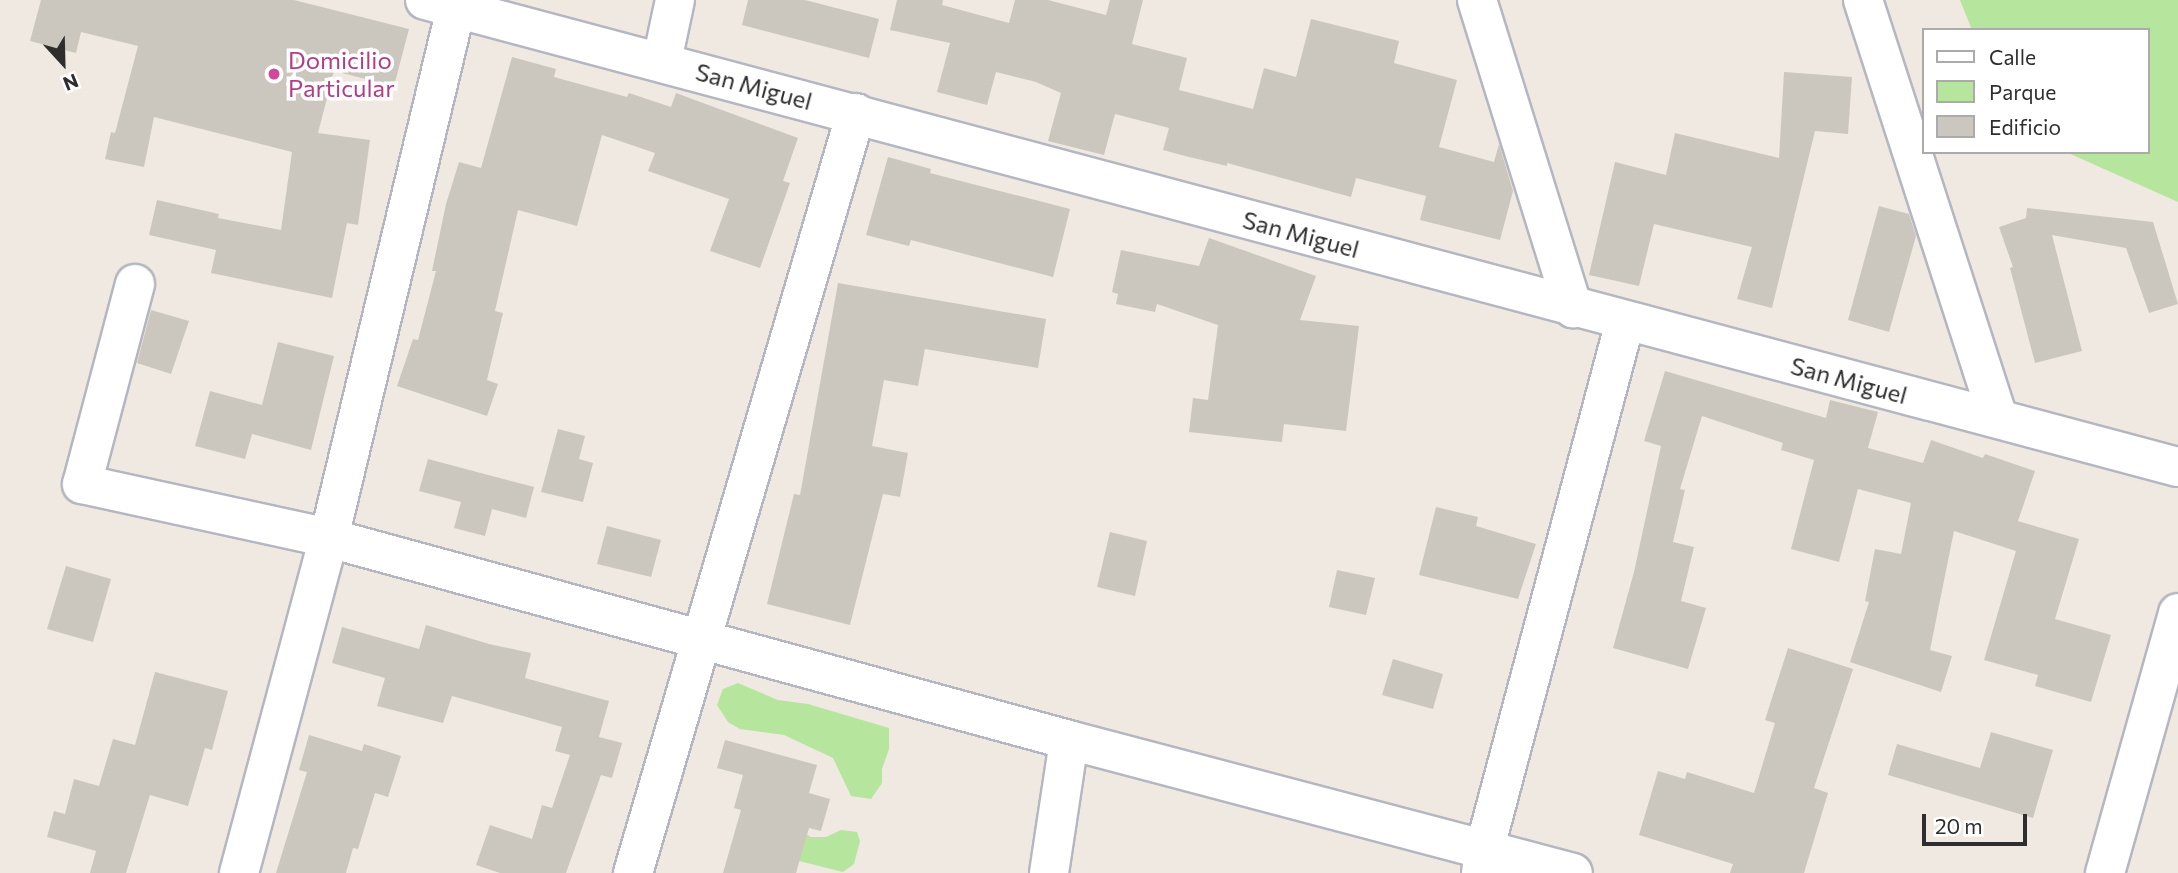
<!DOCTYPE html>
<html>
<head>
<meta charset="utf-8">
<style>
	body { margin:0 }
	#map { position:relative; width:2178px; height:873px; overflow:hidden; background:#efe9e1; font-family:Commissioner,sans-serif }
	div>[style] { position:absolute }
	.green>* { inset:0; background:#b6e59e }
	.building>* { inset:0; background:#cbc7bf }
	.roads { filter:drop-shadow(2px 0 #b4b7c1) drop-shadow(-2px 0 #b4b7c1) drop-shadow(0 2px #b4b7c1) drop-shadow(0 -2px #b4b7c1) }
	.minor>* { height:38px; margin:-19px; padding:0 19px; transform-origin:19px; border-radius:19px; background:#fff }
	.dots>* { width:19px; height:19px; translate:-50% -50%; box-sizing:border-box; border:4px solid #fff; border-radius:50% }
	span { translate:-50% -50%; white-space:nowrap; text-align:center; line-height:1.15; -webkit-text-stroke:7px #fff; paint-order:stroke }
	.hotel-label { font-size:24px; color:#b23c85 }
	.left { translate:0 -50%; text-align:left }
	.street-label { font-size:24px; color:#2e2e2e }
	.legend { position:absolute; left:1922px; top:28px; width:228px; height:126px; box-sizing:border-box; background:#fff; border:2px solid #ababab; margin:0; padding:9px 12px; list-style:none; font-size:21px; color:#2e2e2e }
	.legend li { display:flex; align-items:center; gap:14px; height:35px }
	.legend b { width:35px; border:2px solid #ababab }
	.north { position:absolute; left:28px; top:28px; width:70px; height:70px; -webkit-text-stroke:5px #fff; paint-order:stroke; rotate:158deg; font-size:19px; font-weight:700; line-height:28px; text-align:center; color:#2e2e2e }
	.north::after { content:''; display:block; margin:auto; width:24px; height:32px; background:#2e2e2e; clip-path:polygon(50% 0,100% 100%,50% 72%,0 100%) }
	.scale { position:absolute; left:1922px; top:814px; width:105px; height:32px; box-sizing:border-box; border:4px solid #2e2e2e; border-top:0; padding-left:9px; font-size:21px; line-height:24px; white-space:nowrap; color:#2e2e2e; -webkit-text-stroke:5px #fff; paint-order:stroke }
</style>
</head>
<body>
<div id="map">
	<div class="green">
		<div style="clip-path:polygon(1960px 0,2178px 0,2178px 202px,2066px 152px,2148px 152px,2148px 30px,1972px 30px)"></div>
		<div style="clip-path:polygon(738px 683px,778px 700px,808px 704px,889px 728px,889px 749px,882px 769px,882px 783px,871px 799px,851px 796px,833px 758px,784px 735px,740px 729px,728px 722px,717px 705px,723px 689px)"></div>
		<div style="clip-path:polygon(841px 830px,857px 832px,860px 841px,854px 864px,843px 872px,791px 859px,802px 831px,811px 837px,826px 837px)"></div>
	</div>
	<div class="building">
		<div style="clip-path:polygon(41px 0,294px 0,409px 29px,394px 86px,334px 71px,318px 133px,370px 140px,358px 225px,347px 223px,332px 298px,211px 273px,216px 250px,149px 235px,157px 200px,219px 214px,218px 218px,281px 230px,292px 152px,154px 117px,144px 167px,105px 159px,111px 132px,115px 133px,138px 46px,81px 32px,76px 53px,30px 41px)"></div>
		<div style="clip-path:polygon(748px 0,805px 0,879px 19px,869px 58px,742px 25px)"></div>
		<div style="clip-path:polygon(897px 0,943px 0,942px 5px,1009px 23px,1015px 0,1048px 0,1106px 15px,1110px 0,1143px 0,1132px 44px,1187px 58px,1179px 90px,1253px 109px,1264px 68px,1296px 77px,1311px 19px,1399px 41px,1394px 63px,1457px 80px,1439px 147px,1494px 162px,1499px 144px,1513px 191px,1500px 240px,1420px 220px,1426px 196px,1356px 178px,1351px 197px,1227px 163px,1227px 166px,1185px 156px,1163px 150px,1169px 128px,1115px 114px,1104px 155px,1048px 141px,1061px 93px,1036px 82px,996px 72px,987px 105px,937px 92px,950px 43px,890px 30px)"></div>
		<div style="clip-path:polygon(512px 57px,556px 69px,554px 77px,627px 97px,629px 93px,671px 107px,676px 93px,798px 138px,783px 181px,790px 183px,760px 268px,710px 251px,729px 199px,648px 171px,655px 153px,602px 135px,577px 226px,518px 210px,495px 311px,503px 313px,487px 380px,498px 384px,487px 416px,397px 386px,413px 339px,418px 340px,436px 271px,432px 271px,446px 204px,459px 162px,481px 168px)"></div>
		<div style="clip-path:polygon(1784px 72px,1852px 77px,1848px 134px,1815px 131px,1772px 308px,1737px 299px,1752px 247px,1654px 224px,1639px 286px,1589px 275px,1615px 162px,1666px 175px,1675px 133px,1779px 158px)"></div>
		<div style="clip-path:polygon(888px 157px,931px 169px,930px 173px,1070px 209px,1053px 277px,911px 240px,909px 246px,866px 235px)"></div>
		<div style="clip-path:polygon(1879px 206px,1909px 214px,1916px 236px,1889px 332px,1848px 320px)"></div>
		<div style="clip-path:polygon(2027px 208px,2153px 222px,2178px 304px,2149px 313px,2126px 248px,2052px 235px,2082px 351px,2035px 363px,2010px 268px,2013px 267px,1999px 227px,2026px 218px)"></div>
		<div style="clip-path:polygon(1209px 238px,1316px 276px,1300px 320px,1359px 326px,1346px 431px,1284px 424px,1282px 442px,1189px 432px,1193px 398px,1208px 400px,1218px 325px,1157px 304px,1155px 312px,1116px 304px,1118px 294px,1112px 292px,1121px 250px,1199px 266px)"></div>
		<div style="clip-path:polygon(838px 283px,1046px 319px,1038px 368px,925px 349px,918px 386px,884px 380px,872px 446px,908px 453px,900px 497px,883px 494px,850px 625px,767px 604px,794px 494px,800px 495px)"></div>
		<div style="clip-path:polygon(151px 310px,189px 321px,171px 374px,137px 363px)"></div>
		<div style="clip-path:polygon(278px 342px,334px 356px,311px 450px,252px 434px,245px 459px,195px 446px,210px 391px,262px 405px)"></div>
		<div style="clip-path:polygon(1665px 371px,1826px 418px,1830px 400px,1878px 412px,1868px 448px,1923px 463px,1931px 440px,1983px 458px,1985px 454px,2035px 471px,2018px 521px,2079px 539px,2055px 619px,2111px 635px,2091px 702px,2035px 686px,2038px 675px,1984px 660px,2016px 551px,1954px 531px,1930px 650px,1952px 656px,1941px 692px,1850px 662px,1869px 602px,1865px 601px,1875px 549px,1901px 554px,1911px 503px,1858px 489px,1839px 562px,1791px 549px,1814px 460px,1781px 450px,1783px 443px,1702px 416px,1680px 489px,1685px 490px,1673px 542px,1694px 547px,1681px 601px,1706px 608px,1688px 669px,1613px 648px,1634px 572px,1661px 446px,1644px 441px)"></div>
		<div style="clip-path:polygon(558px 429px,585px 436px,579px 459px,593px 463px,583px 502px,541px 492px)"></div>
		<div style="clip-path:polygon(428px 459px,534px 487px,526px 518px,492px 509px,485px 536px,454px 528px,461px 502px,419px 491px)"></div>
		<div style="clip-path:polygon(1436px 507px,1478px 517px,1476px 526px,1536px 544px,1518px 599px,1419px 575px)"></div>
		<div style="clip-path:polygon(607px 526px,661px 540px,651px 577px,597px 564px)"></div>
		<div style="clip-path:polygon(1110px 532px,1147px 541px,1135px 596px,1097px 587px)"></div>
		<div style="clip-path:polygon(66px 566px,111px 579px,93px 642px,47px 629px)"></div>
		<div style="clip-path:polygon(1337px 570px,1375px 578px,1366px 615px,1329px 607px)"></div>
		<div style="clip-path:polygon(426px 625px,489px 644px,531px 653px,525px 678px,609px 701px,599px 737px,622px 743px,612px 778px,601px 775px,566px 873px,500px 873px,476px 865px,490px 825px,532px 839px,542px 805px,552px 808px,570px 755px,555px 751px,562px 727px,452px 696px,443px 723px,377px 706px,385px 678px,332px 663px,342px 627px,419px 649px)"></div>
		<div style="clip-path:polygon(1788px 648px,1853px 669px,1814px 788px,1828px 793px,1804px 873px,1730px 873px,1733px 864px,1639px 835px,1658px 771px,1685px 779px,1687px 772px,1754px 793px,1775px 723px,1765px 720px)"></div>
		<div style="clip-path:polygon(1393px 659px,1443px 674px,1433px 709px,1382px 695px)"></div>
		<div style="clip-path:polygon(155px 672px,228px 691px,212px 750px,205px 748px,188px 806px,150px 795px,126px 873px,90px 873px,96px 851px,47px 837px,54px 811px,65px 814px,74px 779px,99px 786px,113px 739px,135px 745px)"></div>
		<div style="clip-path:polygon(1991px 732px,2053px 750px,2033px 818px,1888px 775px,1897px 744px,1980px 768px)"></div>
		<div style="clip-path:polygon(309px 735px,362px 751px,364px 744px,401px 756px,388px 797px,375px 793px,358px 849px,353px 848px,346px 873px,276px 873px,307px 772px,299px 770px)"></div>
		<div style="clip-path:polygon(725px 740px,817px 765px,809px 793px,830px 799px,821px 831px,809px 828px,796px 873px,723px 873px,741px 810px,734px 808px,743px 775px,717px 768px)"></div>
	</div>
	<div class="roads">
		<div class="minor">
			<div style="left:425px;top:0;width:1814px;rotate:14.92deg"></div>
			<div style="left:1477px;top:0;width:323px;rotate:72.7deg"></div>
			<div style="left:1863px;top:0;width:440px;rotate:72.1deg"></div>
			<div style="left:662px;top:61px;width:62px;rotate:-78deg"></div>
			<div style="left:135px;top:284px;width:207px;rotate:104.8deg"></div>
			<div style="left:82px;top:484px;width:253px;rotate:12.3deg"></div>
			<div style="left:329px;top:538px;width:767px;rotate:15.27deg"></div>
			<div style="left:1069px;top:740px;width:521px;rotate:14.78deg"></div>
			<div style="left:239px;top:873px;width:347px;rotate:-75deg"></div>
			<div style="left:329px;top:538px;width:545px;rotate:-76.52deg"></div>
			<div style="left:633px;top:873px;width:792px;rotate:-73.65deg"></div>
			<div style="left:1049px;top:873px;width:134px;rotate:-81.4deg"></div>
			<div style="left:1481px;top:873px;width:22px;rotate:-82deg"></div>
			<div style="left:1484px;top:851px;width:547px;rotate:-75.08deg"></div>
			<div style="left:2105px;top:873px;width:270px;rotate:-74.3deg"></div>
		</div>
	</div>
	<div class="dots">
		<div style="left:274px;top:74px;background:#d1479c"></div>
	</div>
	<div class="hotel-label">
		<span class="left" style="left:288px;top:74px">Domicilio<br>Particular</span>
	</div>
	<div class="street-label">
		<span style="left:754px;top:86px;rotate:15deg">San Miguel</span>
		<span style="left:1301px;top:234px;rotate:15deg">San Miguel</span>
		<span style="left:1849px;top:380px;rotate:15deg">San Miguel</span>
	</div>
	<ul class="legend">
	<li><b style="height:9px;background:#fff"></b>Calle</li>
	<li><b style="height:19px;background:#b6e59e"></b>Parque</li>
	<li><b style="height:19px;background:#cbc7bf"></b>Edificio</li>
	</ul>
	<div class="north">N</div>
	<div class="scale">20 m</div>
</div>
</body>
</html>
